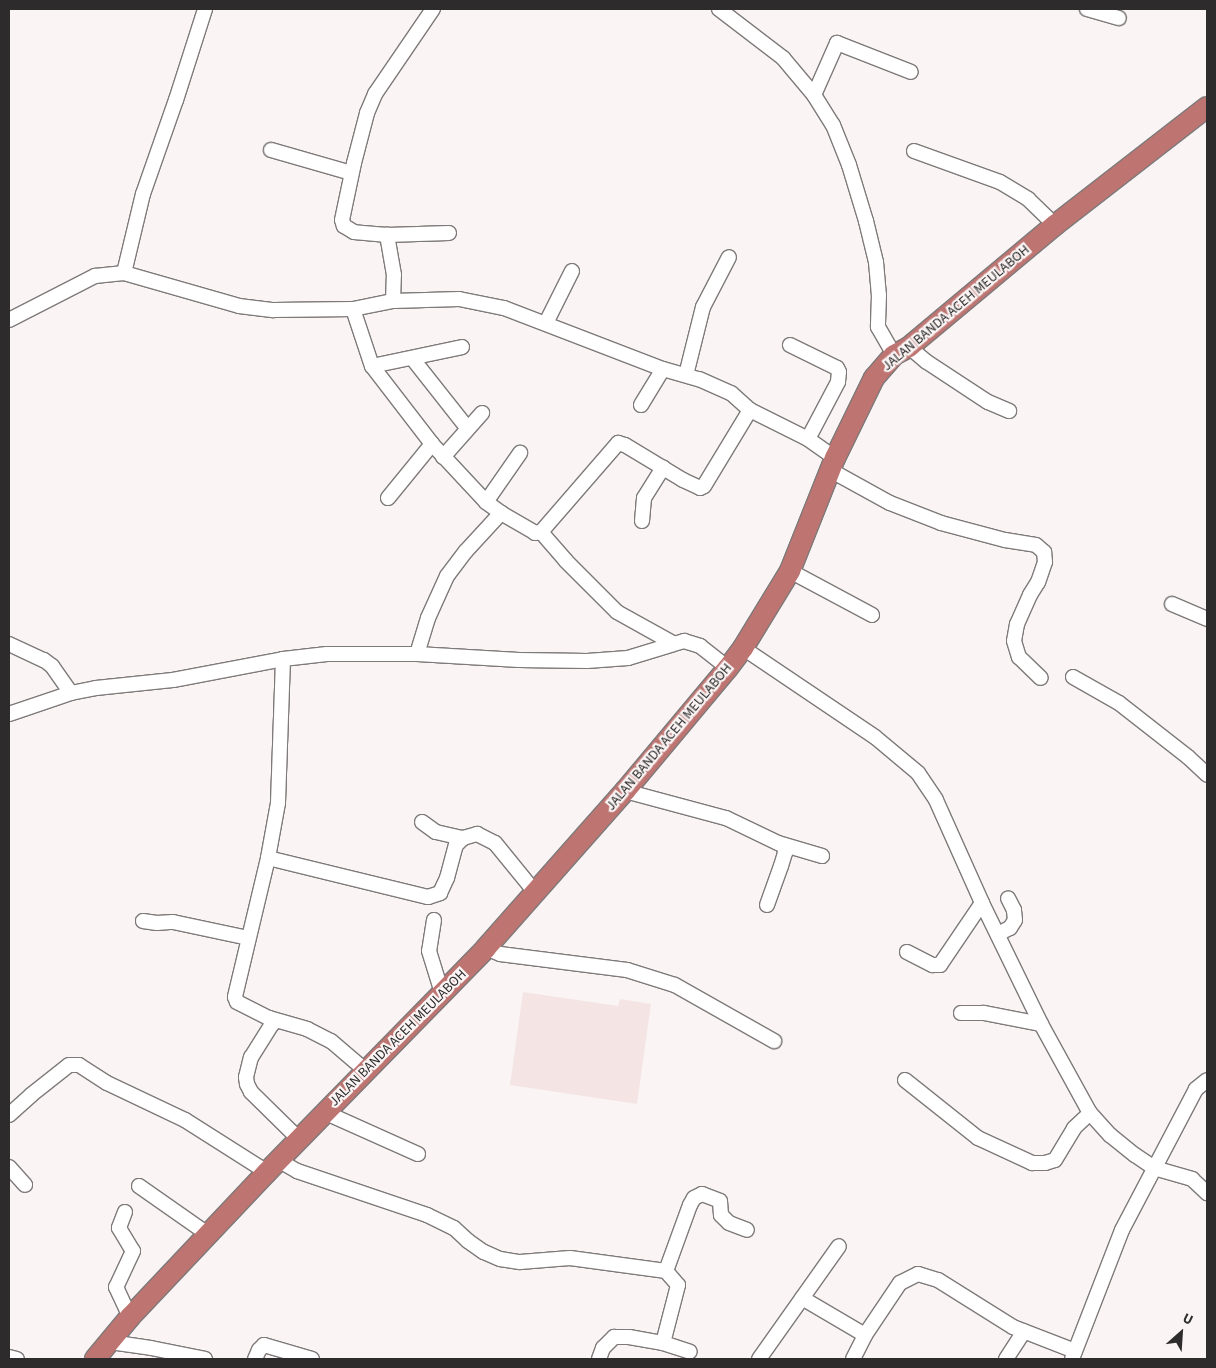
<!DOCTYPE html>
<html>
<head>
<meta charset="utf-8">
<style>
	body { margin:0 }
	#map { position:relative; width:1216px; height:1368px; overflow:hidden; background:#faf4f4; font-family:"Source Sans 3",sans-serif }
	div>[style] { position:absolute }
	.built>* { inset:0; background:#f4e5e4 }
	.roads { filter:drop-shadow(1px 0 #7f7a7a) drop-shadow(-1px 0 #7f7a7a) drop-shadow(0 1px #7f7a7a) drop-shadow(0 -1px #7f7a7a) }
	.minor>* { height:14px; margin:-7px; padding:0 7px; transform-origin:7px; border-radius:7px; background:#fff }
	.highway>* { height:20px; margin:-10px; padding:0 10px; transform-origin:10px; border-radius:10px; background:#be7471 }
	span { translate:-50% -50%; white-space:nowrap; text-align:center; line-height:1.15; -webkit-text-stroke:4.5px #faf4f4; paint-order:stroke }
	.street-label { font-size:14px; color:#2d2b2b }
	.frame { position:absolute; inset:0; border:10px solid #2d2b2b; pointer-events:none }
	.north { position:absolute; left:1156px; top:1308px; width:50px; height:50px; -webkit-text-stroke:4px #faf4f4; paint-order:stroke; rotate:26deg; font-size:14px; font-weight:700; line-height:20px; text-align:center; color:#2d2b2b }
	.north::after { content:''; display:block; margin:auto; width:18px; height:22px; background:#2d2b2b; clip-path:polygon(50% 0,100% 100%,50% 72%,0 100%) }
</style>
</head>
<body>
<div id="map">
	<div class="built">
		<div style="clip-path:polygon(523px 992px,618px 1006px,620px 999px,651px 1004px,637px 1104px,510px 1085px)"></div>
	</div>
	<div class="roads">
		<div class="minor">
			<div style="left:719px;top:9px;width:81px;rotate:37.4deg"></div>
			<div style="left:783px;top:58px;width:48px;rotate:50deg"></div>
			<div style="left:814px;top:95px;width:36px;rotate:58deg"></div>
			<div style="left:833px;top:125px;width:43px;rotate:68.2deg"></div>
			<div style="left:849px;top:165px;width:59px;rotate:73.1deg"></div>
			<div style="left:866px;top:221px;width:42px;rotate:76.3deg"></div>
			<div style="left:876px;top:262px;width:33px;rotate:85deg"></div>
			<div style="left:879px;top:295px;width:32px;rotate:92deg"></div>
			<div style="left:878px;top:327px;width:32px;rotate:60deg"></div>
			<div style="left:1087px;top:9px;width:33px;rotate:16deg"></div>
			<div style="left:814px;top:95px;width:57px;rotate:-66.1deg"></div>
			<div style="left:837px;top:43px;width:79px;rotate:21.4deg"></div>
			<div style="left:271px;top:150px;width:83px;rotate:16deg"></div>
			<div style="left:914px;top:151px;width:91px;rotate:19.8deg"></div>
			<div style="left:1000px;top:182px;width:33px;rotate:31deg"></div>
			<div style="left:1028px;top:199px;width:37px;rotate:44deg"></div>
			<div style="left:387px;top:235px;width:62px;rotate:-1.8deg"></div>
			<div style="left:124px;top:273px;width:81px;rotate:-76.5deg"></div>
			<div style="left:143px;top:194px;width:100px;rotate:-70.7deg"></div>
			<div style="left:176px;top:100px;width:96px;rotate:-72.3deg"></div>
			<div style="left:393px;top:301px;width:26px;rotate:-88deg"></div>
			<div style="left:394px;top:275px;width:41px;rotate:-99.9deg"></div>
			<div style="left:387px;top:235px;width:33px;rotate:-175deg"></div>
			<div style="left:354px;top:232px;width:12px;rotate:-149deg"></div>
			<div style="left:344px;top:226px;width:6px;rotate:-108deg"></div>
			<div style="left:342px;top:220px;width:58px;rotate:-78.1deg"></div>
			<div style="left:354px;top:163px;width:52px;rotate:-75.4deg"></div>
			<div style="left:367px;top:113px;width:21px;rotate:-67deg"></div>
			<div style="left:375px;top:94px;width:103px;rotate:-55.7deg"></div>
			<div style="left:353px;top:309px;width:60px;rotate:71.6deg"></div>
			<div style="left:372px;top:366px;width:98px;rotate:52.4deg"></div>
			<div style="left:432px;top:444px;width:79px;rotate:47deg"></div>
			<div style="left:486px;top:502px;width:19px;rotate:36deg"></div>
			<div style="left:9px;top:320px;width:97px;rotate:-27.1deg"></div>
			<div style="left:95px;top:276px;width:29px;rotate:-6deg"></div>
			<div style="left:124px;top:273px;width:120px;rotate:16deg"></div>
			<div style="left:239px;top:306px;width:35px;rotate:7deg"></div>
			<div style="left:274px;top:310px;width:79px;rotate:-0.7deg"></div>
			<div style="left:353px;top:309px;width:41px;rotate:-11.3deg"></div>
			<div style="left:393px;top:301px;width:66px;rotate:-1.7deg"></div>
			<div style="left:459px;top:299px;width:46px;rotate:11.3deg"></div>
			<div style="left:504px;top:308px;width:170px;rotate:21deg"></div>
			<div style="left:663px;top:369px;width:37px;rotate:16deg"></div>
			<div style="left:699px;top:379px;width:35px;rotate:24deg"></div>
			<div style="left:731px;top:393px;width:25px;rotate:42deg"></div>
			<div style="left:750px;top:410px;width:65px;rotate:26.6deg"></div>
			<div style="left:808px;top:439px;width:33px;rotate:35deg"></div>
			<div style="left:546px;top:323px;width:58px;rotate:-63.4deg"></div>
			<div style="left:790px;top:345px;width:52px;rotate:26.1deg"></div>
			<div style="left:837px;top:368px;width:4px;rotate:63deg"></div>
			<div style="left:839px;top:372px;width:10px;rotate:96deg"></div>
			<div style="left:838px;top:382px;width:64px;rotate:117.8deg"></div>
			<div style="left:909px;top:347px;width:23px;rotate:40deg"></div>
			<div style="left:927px;top:362px;width:73px;rotate:33.3deg"></div>
			<div style="left:988px;top:402px;width:23px;rotate:23deg"></div>
			<div style="left:412px;top:358px;width:90px;rotate:51.7deg"></div>
			<div style="left:372px;top:366px;width:92px;rotate:-11.9deg"></div>
			<div style="left:686px;top:375px;width:70px;rotate:-76deg"></div>
			<div style="left:703px;top:307px;width:56px;rotate:-62.5deg"></div>
			<div style="left:641px;top:405px;width:42px;rotate:-58.6deg"></div>
			<div style="left:443px;top:457px;width:59px;rotate:-48.4deg"></div>
			<div style="left:830px;top:470px;width:68px;rotate:28.8deg"></div>
			<div style="left:890px;top:503px;width:55px;rotate:21.4deg"></div>
			<div style="left:941px;top:523px;width:66px;rotate:14.9deg"></div>
			<div style="left:1005px;top:540px;width:31px;rotate:9deg"></div>
			<div style="left:1036px;top:545px;width:11px;rotate:41deg"></div>
			<div style="left:1044px;top:552px;width:10px;rotate:84deg"></div>
			<div style="left:1045px;top:562px;width:21px;rotate:109deg"></div>
			<div style="left:1038px;top:582px;width:15px;rotate:122deg"></div>
			<div style="left:1030px;top:595px;width:32px;rotate:114deg"></div>
			<div style="left:1017px;top:624px;width:17px;rotate:100deg"></div>
			<div style="left:1014px;top:641px;width:17px;rotate:73deg"></div>
			<div style="left:1019px;top:657px;width:30px;rotate:44deg"></div>
			<div style="left:388px;top:498px;width:70px;rotate:-50.8deg"></div>
			<div style="left:486px;top:502px;width:60px;rotate:-55.2deg"></div>
			<div style="left:642px;top:521px;width:23px;rotate:-85deg"></div>
			<div style="left:644px;top:498px;width:36px;rotate:-58deg"></div>
			<div style="left:541px;top:532px;width:38px;rotate:49deg"></div>
			<div style="left:566px;top:561px;width:72px;rotate:45deg"></div>
			<div style="left:617px;top:612px;width:64px;rotate:29deg"></div>
			<div style="left:790px;top:571px;width:93px;rotate:28.2deg"></div>
			<div style="left:1172px;top:604px;width:38px;rotate:23deg"></div>
			<div style="left:9px;top:644px;width:38px;rotate:25deg"></div>
			<div style="left:44px;top:660px;width:10px;rotate:37deg"></div>
			<div style="left:52px;top:666px;width:33px;rotate:55deg"></div>
			<div style="left:743px;top:648px;width:159px;rotate:34deg"></div>
			<div style="left:875px;top:737px;width:56px;rotate:39.9deg"></div>
			<div style="left:918px;top:773px;width:32px;rotate:56deg"></div>
			<div style="left:936px;top:800px;width:113px;rotate:65.9deg"></div>
			<div style="left:982px;top:903px;width:135px;rotate:64deg"></div>
			<div style="left:1041px;top:1024px;width:102px;rotate:61.2deg"></div>
			<div style="left:1090px;top:1113px;width:30px;rotate:48deg"></div>
			<div style="left:1110px;top:1135px;width:32px;rotate:39deg"></div>
			<div style="left:1135px;top:1155px;width:23px;rotate:34deg"></div>
			<div style="left:1154px;top:1168px;width:40px;rotate:16deg"></div>
			<div style="left:1192px;top:1179px;width:21px;rotate:43deg"></div>
			<div style="left:417px;top:654px;width:38px;rotate:-73deg"></div>
			<div style="left:428px;top:618px;width:46px;rotate:-65.7deg"></div>
			<div style="left:447px;top:576px;width:31px;rotate:-53deg"></div>
			<div style="left:466px;top:551px;width:52px;rotate:-47.4deg"></div>
			<div style="left:501px;top:513px;width:39px;rotate:30deg"></div>
			<div style="left:535px;top:533px;width:6px;rotate:-9deg"></div>
			<div style="left:541px;top:532px;width:118px;rotate:-49.1deg"></div>
			<div style="left:618px;top:443px;width:7px;rotate:16deg"></div>
			<div style="left:625px;top:445px;width:68px;rotate:31.1deg"></div>
			<div style="left:683px;top:480px;width:19px;rotate:25deg"></div>
			<div style="left:700px;top:488px;width:4px;rotate:-27deg"></div>
			<div style="left:704px;top:486px;width:89px;rotate:-58.8deg"></div>
			<div style="left:283px;top:659px;width:144px;rotate:92deg"></div>
			<div style="left:278px;top:803px;width:56px;rotate:100.3deg"></div>
			<div style="left:268px;top:858px;width:143px;rotate:103.4deg"></div>
			<div style="left:235px;top:997px;width:5px;rotate:68deg"></div>
			<div style="left:237px;top:1002px;width:36px;rotate:27deg"></div>
			<div style="left:269px;top:1018px;width:7px;rotate:63deg"></div>
			<div style="left:272px;top:1024px;width:39px;rotate:122deg"></div>
			<div style="left:251px;top:1057px;width:21px;rotate:104deg"></div>
			<div style="left:246px;top:1077px;width:7px;rotate:82deg"></div>
			<div style="left:247px;top:1084px;width:9px;rotate:63deg"></div>
			<div style="left:251px;top:1092px;width:67px;rotate:44.4deg"></div>
			<div style="left:1073px;top:677px;width:53px;rotate:29.5deg"></div>
			<div style="left:1119px;top:703px;width:88px;rotate:38deg"></div>
			<div style="left:1188px;top:757px;width:26px;rotate:43deg"></div>
			<div style="left:9px;top:714px;width:65px;rotate:-18.7deg"></div>
			<div style="left:71px;top:693px;width:25px;rotate:-11deg"></div>
			<div style="left:96px;top:688px;width:77px;rotate:-5.9deg"></div>
			<div style="left:173px;top:680px;width:112px;rotate:-10.8deg"></div>
			<div style="left:283px;top:659px;width:44px;rotate:-6.5deg"></div>
			<div style="left:327px;top:654px;width:90px"></div>
			<div style="left:417px;top:654px;width:102px;rotate:3.4deg"></div>
			<div style="left:519px;top:660px;width:68px;rotate:0.8deg"></div>
			<div style="left:587px;top:661px;width:41px;rotate:-4.2deg"></div>
			<div style="left:628px;top:658px;width:59px;rotate:-16.9deg"></div>
			<div style="left:684px;top:641px;width:17px;rotate:17deg"></div>
			<div style="left:700px;top:646px;width:36px;rotate:38deg"></div>
			<div style="left:625px;top:791px;width:105px;rotate:15deg"></div>
			<div style="left:726px;top:818px;width:58px;rotate:25.7deg"></div>
			<div style="left:778px;top:843px;width:46px;rotate:16.5deg"></div>
			<div style="left:422px;top:822px;width:17px;rotate:36deg"></div>
			<div style="left:436px;top:832px;width:28px;rotate:13deg"></div>
			<div style="left:268px;top:858px;width:165px;rotate:13.7deg"></div>
			<div style="left:428px;top:897px;width:13px;rotate:-18deg"></div>
			<div style="left:440px;top:893px;width:17px;rotate:-65deg"></div>
			<div style="left:447px;top:878px;width:34px;rotate:-75deg"></div>
			<div style="left:456px;top:845px;width:10px;rotate:-45deg"></div>
			<div style="left:463px;top:838px;width:15px;rotate:-16deg"></div>
			<div style="left:477px;top:834px;width:20px;rotate:27deg"></div>
			<div style="left:495px;top:843px;width:63px;rotate:50.8deg"></div>
			<div style="left:767px;top:905px;width:41px;rotate:-70.3deg"></div>
			<div style="left:781px;top:866px;width:14px;rotate:-73deg"></div>
			<div style="left:785px;top:853px;width:8px;rotate:-97deg"></div>
			<div style="left:434px;top:920px;width:31px;rotate:99deg"></div>
			<div style="left:429px;top:951px;width:44px;rotate:72.8deg"></div>
			<div style="left:143px;top:921px;width:14px;rotate:8deg"></div>
			<div style="left:157px;top:923px;width:16px;rotate:-4deg"></div>
			<div style="left:173px;top:922px;width:77px;rotate:12deg"></div>
			<div style="left:998px;top:934px;width:13px;rotate:-27deg"></div>
			<div style="left:1010px;top:928px;width:9px;rotate:-58deg"></div>
			<div style="left:1015px;top:920px;width:10px;rotate:-96deg"></div>
			<div style="left:1014px;top:910px;width:13px;rotate:-117deg"></div>
			<div style="left:486px;top:948px;width:15px;rotate:23deg"></div>
			<div style="left:500px;top:954px;width:128px;rotate:7.2deg"></div>
			<div style="left:627px;top:970px;width:50px;rotate:17.4deg"></div>
			<div style="left:675px;top:985px;width:114px;rotate:29.5deg"></div>
			<div style="left:907px;top:952px;width:29px;rotate:27deg"></div>
			<div style="left:933px;top:965px;width:7px"></div>
			<div style="left:940px;top:965px;width:75px;rotate:-55.9deg"></div>
			<div style="left:961px;top:1013px;width:23px"></div>
			<div style="left:984px;top:1013px;width:58px;rotate:10.9deg"></div>
			<div style="left:269px;top:1018px;width:40px;rotate:16deg"></div>
			<div style="left:307px;top:1029px;width:27px;rotate:27deg"></div>
			<div style="left:331px;top:1041px;width:45px;rotate:40.5deg"></div>
			<div style="left:905px;top:1080px;width:93px;rotate:38.5deg"></div>
			<div style="left:978px;top:1138px;width:60px;rotate:24.8deg"></div>
			<div style="left:1032px;top:1163px;width:13px"></div>
			<div style="left:1045px;top:1163px;width:10px;rotate:-17deg"></div>
			<div style="left:1055px;top:1160px;width:37px;rotate:-59deg"></div>
			<div style="left:1074px;top:1128px;width:22px;rotate:-43deg"></div>
			<div style="left:324px;top:1112px;width:103px;rotate:24.1deg"></div>
			<div style="left:9px;top:1115px;width:30px;rotate:-42deg"></div>
			<div style="left:31px;top:1095px;width:48px;rotate:-38.3deg"></div>
			<div style="left:69px;top:1065px;width:10px"></div>
			<div style="left:79px;top:1065px;width:33px;rotate:33deg"></div>
			<div style="left:107px;top:1083px;width:86px;rotate:25.4deg"></div>
			<div style="left:185px;top:1120px;width:97px;rotate:32.4deg"></div>
			<div style="left:278px;top:1160px;width:22px;rotate:30deg"></div>
			<div style="left:297px;top:1171px;width:137px;rotate:18.7deg"></div>
			<div style="left:427px;top:1215px;width:30px;rotate:26deg"></div>
			<div style="left:454px;top:1228px;width:19px;rotate:43deg"></div>
			<div style="left:468px;top:1241px;width:19px;rotate:35deg"></div>
			<div style="left:484px;top:1252px;width:17px;rotate:24deg"></div>
			<div style="left:500px;top:1259px;width:20px;rotate:9deg"></div>
			<div style="left:520px;top:1262px;width:50px;rotate:-4.6deg"></div>
			<div style="left:570px;top:1258px;width:97px;rotate:7.7deg"></div>
			<div style="left:666px;top:1271px;width:70px;rotate:-70deg"></div>
			<div style="left:690px;top:1205px;width:8px;rotate:-60deg"></div>
			<div style="left:694px;top:1198px;width:9px;rotate:-27deg"></div>
			<div style="left:702px;top:1194px;width:19px;rotate:21deg"></div>
			<div style="left:720px;top:1201px;width:14px;rotate:86deg"></div>
			<div style="left:721px;top:1215px;width:11px;rotate:45deg"></div>
			<div style="left:729px;top:1223px;width:19px;rotate:21deg"></div>
			<div style="left:9px;top:1167px;width:24px;rotate:48deg"></div>
			<div style="left:139px;top:1186px;width:85px;rotate:35deg"></div>
			<div style="left:125px;top:1212px;width:17px;rotate:111deg"></div>
			<div style="left:119px;top:1228px;width:27px;rotate:59deg"></div>
			<div style="left:133px;top:1251px;width:40px;rotate:115deg"></div>
			<div style="left:116px;top:1287px;width:33px;rotate:65deg"></div>
			<div style="left:802px;top:1298px;width:73px;rotate:30.4deg"></div>
			<div style="left:110px;top:1342px;width:41px;rotate:8.3deg"></div>
			<div style="left:151px;top:1348px;width:55px;rotate:11.5deg"></div>
			<div style="left:663px;top:1343px;width:60px;rotate:-75.5deg"></div>
			<div style="left:678px;top:1285px;width:18px;rotate:-131deg"></div>
			<div style="left:9px;top:1357px;width:8px;rotate:14deg"></div>
			<div style="left:255px;top:1359px;width:10px;rotate:-66deg"></div>
			<div style="left:259px;top:1350px;width:7px;rotate:-45deg"></div>
			<div style="left:264px;top:1345px;width:50px;rotate:16.3deg"></div>
			<div style="left:599px;top:1359px;width:12px;rotate:-70deg"></div>
			<div style="left:603px;top:1348px;width:16px;rotate:-45deg"></div>
			<div style="left:614px;top:1337px;width:15px"></div>
			<div style="left:629px;top:1337px;width:35px;rotate:10deg"></div>
			<div style="left:663px;top:1343px;width:28px;rotate:18deg"></div>
			<div style="left:759px;top:1359px;width:138px;rotate:-54.7deg"></div>
			<div style="left:853px;top:1359px;width:27px;rotate:-63deg"></div>
			<div style="left:865px;top:1335px;width:63px;rotate:-56.1deg"></div>
			<div style="left:900px;top:1283px;width:20px;rotate:-27deg"></div>
			<div style="left:918px;top:1274px;width:21px;rotate:17deg"></div>
			<div style="left:938px;top:1280px;width:89px;rotate:32.1deg"></div>
			<div style="left:1013px;top:1327px;width:66px;rotate:21.2deg"></div>
			<div style="left:1006px;top:1359px;width:33px;rotate:-57deg"></div>
			<div style="left:1072px;top:1359px;width:138px;rotate:-68.8deg"></div>
			<div style="left:1122px;top:1230px;width:159px;rotate:-62.3deg"></div>
			<div style="left:1196px;top:1089px;width:14px;rotate:-39deg"></div>
		</div>
		<div class="highway">
			<div style="left:95px;top:1359px;width:55px;rotate:-50.2deg"></div>
			<div style="left:130px;top:1317px;width:199px;rotate:-46.6deg"></div>
			<div style="left:267px;top:1172px;width:313px;rotate:-45.6deg"></div>
			<div style="left:486px;top:948px;width:210px;rotate:-48.5deg"></div>
			<div style="left:625px;top:791px;width:160px;rotate:-50.1deg"></div>
			<div style="left:728px;top:668px;width:25px;rotate:-53deg"></div>
			<div style="left:743px;top:648px;width:90px;rotate:-58.6deg"></div>
			<div style="left:790px;top:571px;width:122px;rotate:-68.3deg"></div>
			<div style="left:835px;top:458px;width:89px;rotate:-64deg"></div>
			<div style="left:874px;top:378px;width:30px;rotate:-49deg"></div>
			<div style="left:894px;top:355px;width:17px;rotate:-28deg"></div>
			<div style="left:909px;top:347px;width:190px;rotate:-39.9deg"></div>
			<div style="left:1055px;top:225px;width:192px;rotate:-37.8deg"></div>
		</div>
	</div>
	<div class="street-label">
		<span style="left:956px;top:308px;rotate:-40deg">JALAN BANDA ACEH MEULABOH</span>
		<span style="left:669px;top:737px;rotate:-50deg">JALAN BANDA ACEH MEULABOH</span>
		<span style="left:398px;top:1038px;rotate:-45deg">JALAN BANDA ACEH MEULABOH</span>
	</div>
	<div class="frame"></div>
	<div class="north">U</div>
</div>
</body>
</html>
